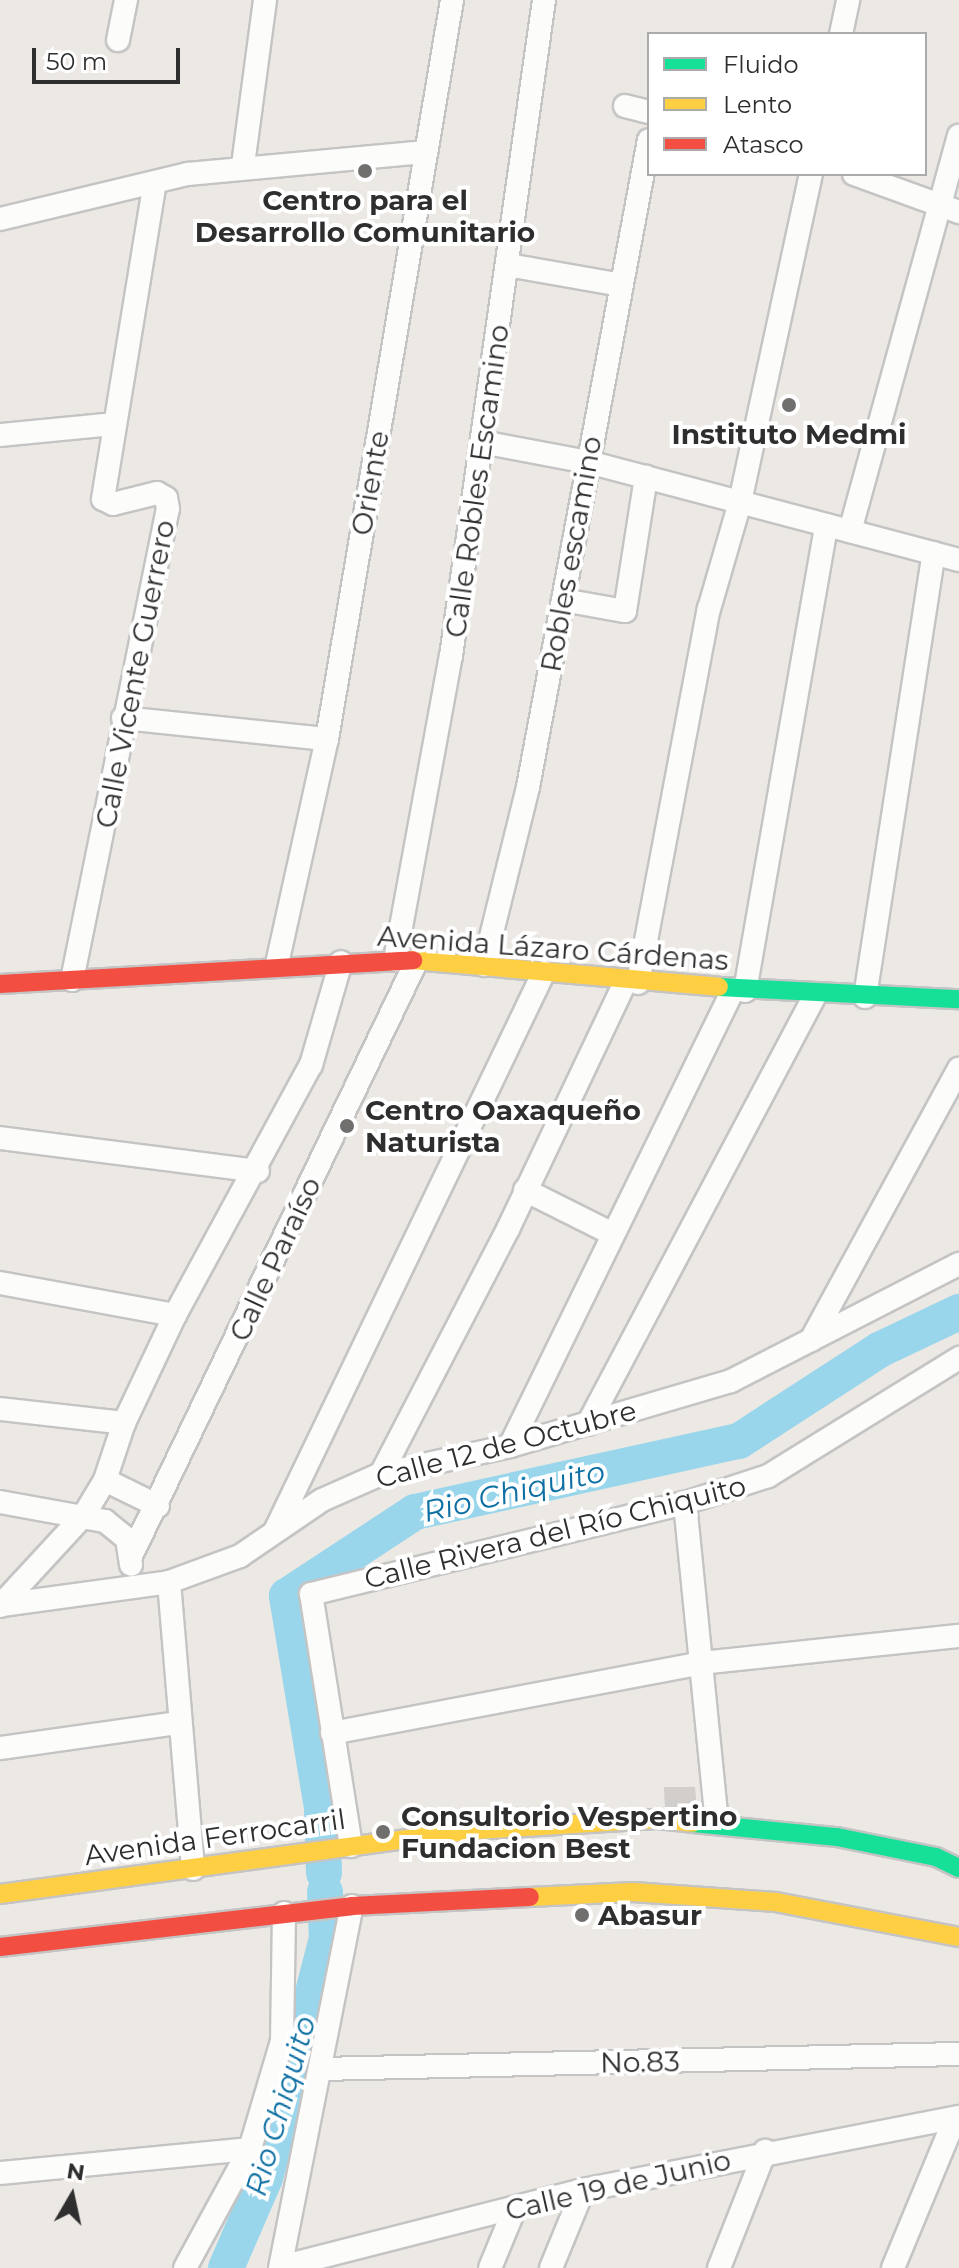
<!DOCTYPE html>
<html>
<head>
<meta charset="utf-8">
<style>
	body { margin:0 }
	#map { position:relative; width:959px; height:2268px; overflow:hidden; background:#ece8e4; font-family:Montserrat,sans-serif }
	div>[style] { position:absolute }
	.river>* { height:36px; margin:-18px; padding:0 18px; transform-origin:18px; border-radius:18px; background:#99d6ec }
	.building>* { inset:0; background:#d1cecb }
	.roads { filter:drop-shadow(2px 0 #c5c4c5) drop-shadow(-2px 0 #c5c4c5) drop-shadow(0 2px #c5c4c5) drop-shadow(0 -2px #c5c4c5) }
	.street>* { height:22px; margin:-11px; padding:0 11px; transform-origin:11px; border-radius:11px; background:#fcfcfb }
	.fast>* { height:18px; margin:-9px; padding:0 9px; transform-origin:9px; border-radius:9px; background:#16e098 }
	.slow>* { height:18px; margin:-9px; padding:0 9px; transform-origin:9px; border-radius:9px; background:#ffcf43 }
	.jam>* { height:18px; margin:-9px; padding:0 9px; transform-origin:9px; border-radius:9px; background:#f24e42 }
	.dots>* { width:22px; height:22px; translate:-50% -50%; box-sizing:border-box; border:4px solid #fff; border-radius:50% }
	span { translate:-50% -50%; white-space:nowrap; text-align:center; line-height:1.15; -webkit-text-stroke:8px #fff; paint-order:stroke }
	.poi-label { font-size:28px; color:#2e2e2e; font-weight:700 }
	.left { translate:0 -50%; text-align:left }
	.street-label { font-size:28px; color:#2e2e2e }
	.water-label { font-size:30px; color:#0d6fa3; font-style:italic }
	.legend { position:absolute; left:647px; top:32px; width:280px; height:144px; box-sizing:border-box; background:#fff; border:2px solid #ababab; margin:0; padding:10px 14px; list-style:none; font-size:24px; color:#2e2e2e }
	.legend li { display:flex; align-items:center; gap:16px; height:40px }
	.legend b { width:40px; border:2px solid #ababab }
	.north { position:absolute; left:32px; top:2156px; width:80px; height:80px; -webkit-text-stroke:6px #fff; paint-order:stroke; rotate:9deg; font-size:22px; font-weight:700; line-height:32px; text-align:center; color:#2e2e2e }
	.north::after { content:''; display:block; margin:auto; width:28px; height:36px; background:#2e2e2e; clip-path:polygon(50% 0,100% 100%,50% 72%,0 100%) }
	.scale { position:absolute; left:32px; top:48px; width:148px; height:36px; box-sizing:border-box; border:4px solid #2e2e2e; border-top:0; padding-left:10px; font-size:24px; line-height:28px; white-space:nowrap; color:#2e2e2e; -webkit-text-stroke:6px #fff; paint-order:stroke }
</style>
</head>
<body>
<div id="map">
	<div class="river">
		<div style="left:324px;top:1873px;width:65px;rotate:-91.8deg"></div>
		<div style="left:322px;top:1808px;width:215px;rotate:-99.4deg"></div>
		<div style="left:287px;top:1596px;width:153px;rotate:-33.3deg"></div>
		<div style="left:415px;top:1512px;width:332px;rotate:-12.4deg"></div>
		<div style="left:739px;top:1441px;width:167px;rotate:-33deg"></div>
		<div style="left:879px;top:1350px;width:89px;rotate:-25.4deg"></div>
		<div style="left:226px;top:2268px;width:98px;rotate:-66.6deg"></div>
		<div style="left:265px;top:2178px;width:247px;rotate:-75.5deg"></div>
		<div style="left:327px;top:1939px;width:47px;rotate:-92.4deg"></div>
	</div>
	<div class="building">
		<div style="clip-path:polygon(664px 1787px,695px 1787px,697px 1810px,665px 1809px)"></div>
	</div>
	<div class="roads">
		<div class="street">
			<div style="left:841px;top:34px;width:35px;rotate:-78deg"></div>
			<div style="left:118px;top:40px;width:41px;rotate:-78.7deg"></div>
			<div style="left:625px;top:106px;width:25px;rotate:14deg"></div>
			<div style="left:243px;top:165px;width:166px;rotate:-82.4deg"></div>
			<div style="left:854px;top:174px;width:112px;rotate:19.9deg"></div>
			<div style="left:0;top:219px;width:193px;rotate:-13.5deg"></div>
			<div style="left:188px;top:174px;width:239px;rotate:-5.3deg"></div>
			<div style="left:508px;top:265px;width:115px;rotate:10deg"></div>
			<div style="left:0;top:435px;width:115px;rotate:-5.5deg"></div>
			<div style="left:482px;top:442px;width:108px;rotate:10.7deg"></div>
			<div style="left:588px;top:462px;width:384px;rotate:14.8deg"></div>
			<div style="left:850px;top:531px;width:410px;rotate:-74.6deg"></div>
			<div style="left:563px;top:600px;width:63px;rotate:10.1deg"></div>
			<div style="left:625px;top:611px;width:136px;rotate:-81.1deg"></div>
			<div style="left:123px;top:718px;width:205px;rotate:5.9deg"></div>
			<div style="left:395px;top:960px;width:309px;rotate:-79.6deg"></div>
			<div style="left:451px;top:656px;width:663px;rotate:-81.93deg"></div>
			<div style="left:277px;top:964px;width:230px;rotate:-77.5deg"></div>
			<div style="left:327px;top:739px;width:749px;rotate:-80.4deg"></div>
			<div style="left:484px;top:965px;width:183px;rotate:-76.1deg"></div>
			<div style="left:528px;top:787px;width:658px;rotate:-79.41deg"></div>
			<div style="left:72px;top:980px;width:481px;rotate:-78.5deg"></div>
			<div style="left:168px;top:509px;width:11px;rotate:-100deg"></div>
			<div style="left:166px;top:498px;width:10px;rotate:-151deg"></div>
			<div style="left:157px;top:493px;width:45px;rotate:166deg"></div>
			<div style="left:113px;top:504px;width:11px;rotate:-153deg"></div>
			<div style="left:103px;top:499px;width:320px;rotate:-80.7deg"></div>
			<div style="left:638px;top:983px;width:381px;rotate:-79.3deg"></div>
			<div style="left:709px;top:609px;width:111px;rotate:-73.8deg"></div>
			<div style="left:740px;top:502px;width:336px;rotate:-77.8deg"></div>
			<div style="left:745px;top:991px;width:473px;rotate:-80.1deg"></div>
			<div style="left:865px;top:997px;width:449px;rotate:-81.2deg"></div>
			<div style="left:0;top:1138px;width:260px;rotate:7.3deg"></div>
			<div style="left:525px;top:1190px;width:98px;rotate:26.6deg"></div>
			<div style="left:0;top:1283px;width:178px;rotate:10.4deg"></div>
			<div style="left:811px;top:1340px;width:309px;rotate:-61.4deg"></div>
			<div style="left:0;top:1409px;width:125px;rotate:6.4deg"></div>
			<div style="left:588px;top:1424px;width:484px;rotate:-62.1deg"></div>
			<div style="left:510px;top:1446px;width:508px;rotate:-63.94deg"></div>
			<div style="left:381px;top:1474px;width:276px;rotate:-62.6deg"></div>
			<div style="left:508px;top:1229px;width:272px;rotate:-64.6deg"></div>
			<div style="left:105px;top:1480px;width:59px;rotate:26.1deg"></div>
			<div style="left:0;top:1502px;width:107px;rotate:10.3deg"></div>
			<div style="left:105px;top:1521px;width:28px;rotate:39deg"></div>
			<div style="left:127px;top:1539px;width:26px;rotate:81deg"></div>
			<div style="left:685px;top:1503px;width:321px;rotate:84.3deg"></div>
			<div style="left:276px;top:1529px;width:618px;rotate:-64.31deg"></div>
			<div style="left:131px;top:1556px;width:661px;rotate:-64.37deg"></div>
			<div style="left:169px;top:1582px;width:288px;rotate:85.2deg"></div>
			<div style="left:2px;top:1605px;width:169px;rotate:-7.8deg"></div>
			<div style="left:169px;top:1582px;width:76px;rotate:-20.1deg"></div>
			<div style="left:240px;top:1556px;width:99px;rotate:-34.3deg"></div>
			<div style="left:322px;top:1500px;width:64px;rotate:-23.8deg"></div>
			<div style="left:381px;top:1474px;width:132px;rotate:-12.2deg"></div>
			<div style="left:510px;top:1446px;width:230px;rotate:-16.4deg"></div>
			<div style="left:731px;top:1381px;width:256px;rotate:-27.2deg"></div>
			<div style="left:0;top:1606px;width:124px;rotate:-47.3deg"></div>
			<div style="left:84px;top:1515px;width:41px;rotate:-59deg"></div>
			<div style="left:105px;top:1480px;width:60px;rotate:-71.6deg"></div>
			<div style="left:124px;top:1423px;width:119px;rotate:-64.7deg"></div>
			<div style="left:175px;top:1315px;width:285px;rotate:-61.5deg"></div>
			<div style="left:311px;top:1065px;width:107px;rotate:-73.8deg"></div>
			<div style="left:332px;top:1733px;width:376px;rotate:-10.7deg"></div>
			<div style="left:701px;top:1663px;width:259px;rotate:-6deg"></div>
			<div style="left:0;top:1748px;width:180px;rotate:-8deg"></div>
			<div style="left:351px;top:1846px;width:255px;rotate:-99deg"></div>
			<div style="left:311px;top:1594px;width:385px;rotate:-13.7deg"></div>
			<div style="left:685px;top:1503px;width:87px;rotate:-18deg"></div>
			<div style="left:768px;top:1476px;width:225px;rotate:-31.7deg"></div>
			<div style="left:321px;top:2069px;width:638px;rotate:-1.35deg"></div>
			<div style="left:0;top:2173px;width:251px;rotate:-5.5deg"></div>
			<div style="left:281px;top:2267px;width:312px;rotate:-14.3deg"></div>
			<div style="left:583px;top:2190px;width:383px;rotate:-11deg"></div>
			<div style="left:185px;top:2268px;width:136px;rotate:-61.4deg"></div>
			<div style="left:250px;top:2149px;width:113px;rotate:-73.5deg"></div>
			<div style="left:282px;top:2041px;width:128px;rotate:-89.1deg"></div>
			<div style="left:280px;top:2268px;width:369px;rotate:-78.8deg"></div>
			<div style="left:490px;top:2268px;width:63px;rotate:-67.5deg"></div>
			<div style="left:551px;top:2268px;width:84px;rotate:-67.7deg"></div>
			<div style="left:719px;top:2268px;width:126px;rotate:-68.5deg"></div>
			<div style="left:893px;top:2268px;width:162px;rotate:-67.5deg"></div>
		</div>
		<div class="fast">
			<div style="left:719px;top:987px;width:240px;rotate:2.9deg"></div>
			<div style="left:693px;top:1823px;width:145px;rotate:5.6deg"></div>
			<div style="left:837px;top:1837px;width:101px;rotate:11.4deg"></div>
			<div style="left:936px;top:1857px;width:25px;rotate:26deg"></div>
		</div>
		<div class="slow">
			<div style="left:413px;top:960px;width:307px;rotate:5deg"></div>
			<div style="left:0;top:1894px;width:480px;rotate:-7.7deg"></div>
			<div style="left:476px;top:1830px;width:181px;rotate:-3.5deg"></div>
			<div style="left:657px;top:1819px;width:36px;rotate:6deg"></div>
			<div style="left:530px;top:1897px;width:103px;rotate:-2.8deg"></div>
			<div style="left:633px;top:1892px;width:143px;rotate:4deg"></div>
			<div style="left:776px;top:1902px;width:186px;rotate:10.8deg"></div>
		</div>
		<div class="jam">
			<div style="left:0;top:984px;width:414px;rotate:-3.3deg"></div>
			<div style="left:0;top:1947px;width:354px;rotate:-6.6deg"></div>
			<div style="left:352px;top:1906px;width:178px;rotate:-2.9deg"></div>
		</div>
	</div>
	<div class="dots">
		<div style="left:365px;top:171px;background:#706f6e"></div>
		<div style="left:789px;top:405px;background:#706f6e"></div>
		<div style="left:347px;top:1126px;background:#706f6e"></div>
		<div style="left:383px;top:1832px;background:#706f6e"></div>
		<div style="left:582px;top:1915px;background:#706f6e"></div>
	</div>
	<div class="poi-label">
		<span style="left:365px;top:216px">Centro para el<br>Desarrollo Comunitario</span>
		<span style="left:789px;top:434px">Instituto Medmi</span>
		<span class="left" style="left:365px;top:1126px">Centro Oaxaqueño<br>Naturista</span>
		<span class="left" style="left:401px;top:1832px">Consultorio Vespertino<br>Fundacion Best</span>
		<span class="left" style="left:598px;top:1915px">Abasur</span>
	</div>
	<div class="street-label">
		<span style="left:477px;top:481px;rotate:-82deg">Calle Robles Escamino</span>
		<span style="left:370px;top:483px;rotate:-80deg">Oriente</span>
		<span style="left:571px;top:554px;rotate:-80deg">Robles escamino</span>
		<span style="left:135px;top:674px;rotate:-79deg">Calle Vicente Guerrero</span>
		<span style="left:553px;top:948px;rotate:4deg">Avenida Lázaro Cárdenas</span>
		<span style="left:275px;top:1259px;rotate:-65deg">Calle Paraíso</span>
		<span style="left:506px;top:1444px;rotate:-15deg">Calle 12 de Octubre</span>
		<span style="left:555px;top:1532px;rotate:-14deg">Calle Rivera del Río Chiquito</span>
		<span style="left:215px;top:1837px;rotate:-8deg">Avenida Ferrocarril</span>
		<span style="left:640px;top:2062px;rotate:-1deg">No.83</span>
		<span style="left:618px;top:2185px;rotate:-13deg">Calle 19 de Junio</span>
	</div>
	<div class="water-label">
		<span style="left:514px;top:1492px;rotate:-13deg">Rio Chiquito</span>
		<span style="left:281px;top:2106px;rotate:-74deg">Rio Chiquito</span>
	</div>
	<ul class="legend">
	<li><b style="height:10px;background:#16e098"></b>Fluido</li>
	<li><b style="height:10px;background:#ffcf43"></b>Lento</li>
	<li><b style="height:10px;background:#f24e42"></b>Atasco</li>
	</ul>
	<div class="north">N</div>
	<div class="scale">50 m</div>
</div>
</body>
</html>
